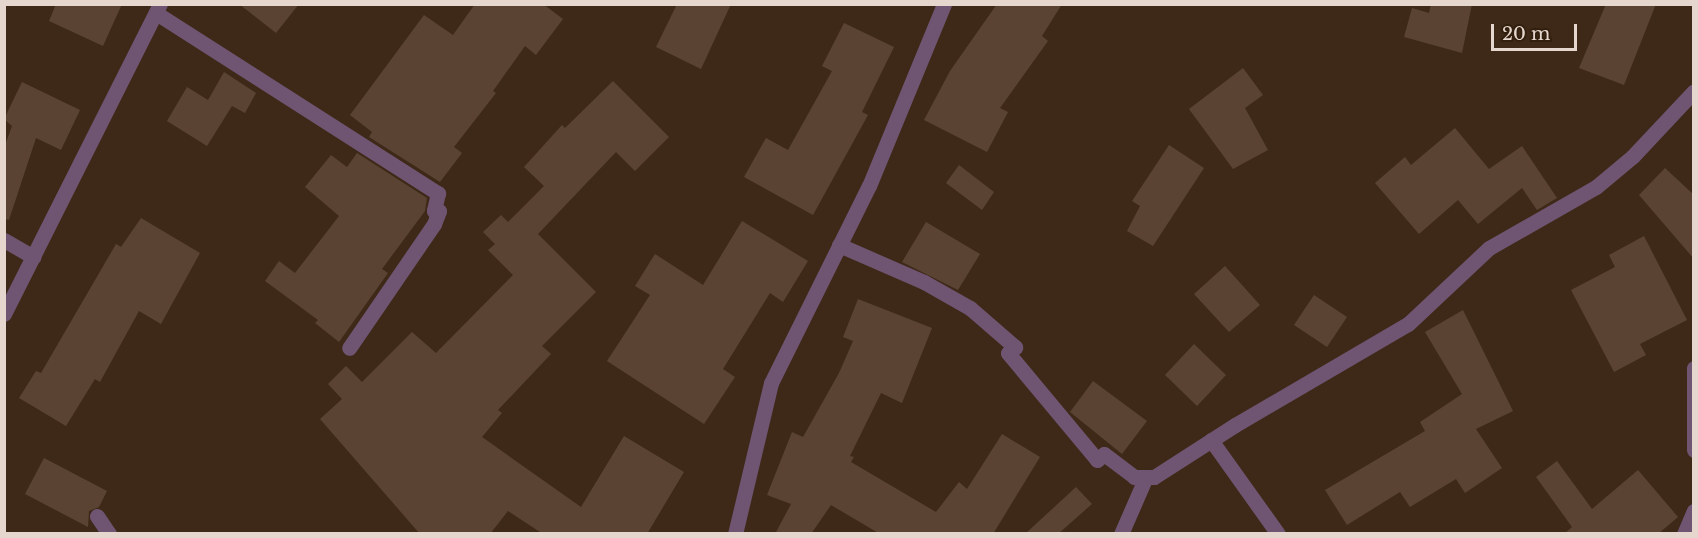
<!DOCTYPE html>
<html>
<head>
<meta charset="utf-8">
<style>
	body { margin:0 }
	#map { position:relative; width:1698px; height:538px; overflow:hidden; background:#3e2918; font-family:"Libre Baskerville",serif }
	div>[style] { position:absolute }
	.building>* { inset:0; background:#5a4332 }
	.minor>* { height:15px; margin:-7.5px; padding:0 7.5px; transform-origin:7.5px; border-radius:7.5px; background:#6f5572 }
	span { translate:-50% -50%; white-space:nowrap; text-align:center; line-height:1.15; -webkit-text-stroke:6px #331f0e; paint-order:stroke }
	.frame { position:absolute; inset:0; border:6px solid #e5d7cd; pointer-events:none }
	.scale { position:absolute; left:1491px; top:24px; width:86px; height:27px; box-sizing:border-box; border:3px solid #e5d7cd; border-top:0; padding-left:8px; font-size:18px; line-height:21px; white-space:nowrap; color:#e5d7cd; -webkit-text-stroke:4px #331f0e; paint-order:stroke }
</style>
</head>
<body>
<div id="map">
	<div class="building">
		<div style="clip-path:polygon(56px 4px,122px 4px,103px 46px,49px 21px)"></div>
		<div style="clip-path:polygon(239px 4px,299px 4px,276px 33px)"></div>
		<div style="clip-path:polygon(475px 4px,543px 4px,563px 19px,536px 55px,525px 46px,493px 91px,496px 93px,454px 147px,462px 153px,440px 182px,369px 137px,372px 132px,350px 115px,424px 15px,453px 35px)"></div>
		<div style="clip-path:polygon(677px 4px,731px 4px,701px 69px,656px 47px)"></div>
		<div style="clip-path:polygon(997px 4px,1062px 4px,1042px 36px,1048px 41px,1000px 108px,1008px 112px,987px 152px,924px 120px,950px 71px)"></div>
		<div style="clip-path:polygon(1431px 4px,1472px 4px,1462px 53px,1404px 37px,1412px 8px,1429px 13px)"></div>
		<div style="clip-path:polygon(1606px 4px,1656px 4px,1624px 85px,1579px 68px)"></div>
		<div style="clip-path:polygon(844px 23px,894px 47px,862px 112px,868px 115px,813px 215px,744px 177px,766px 138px,788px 150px,832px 71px,822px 66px)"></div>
		<div style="clip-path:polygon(1243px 68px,1263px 95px,1245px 108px,1268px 150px,1233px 169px,1189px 109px)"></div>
		<div style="clip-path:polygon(224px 72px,256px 93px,245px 113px,232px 106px,207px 146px,167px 121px,187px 87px,208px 100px)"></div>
		<div style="clip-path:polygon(613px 81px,669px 137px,635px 171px,616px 152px,538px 234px,596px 292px,542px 346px,551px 354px,498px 410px,502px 413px,482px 437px,581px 507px,624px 436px,684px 472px,647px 534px,543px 534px,508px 511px,490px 534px,420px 534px,320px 419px,342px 399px,328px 384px,346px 366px,362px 382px,412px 332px,436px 353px,513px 275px,488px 250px,495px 244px,483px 232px,501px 215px,508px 222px,544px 186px,524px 167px,562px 125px,565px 128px)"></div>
		<div style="clip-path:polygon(22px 82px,80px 110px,61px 150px,36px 138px,9px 220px,4px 219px,4px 148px,12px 126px,4px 119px)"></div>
		<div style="clip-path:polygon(1455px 128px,1489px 169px,1522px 146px,1557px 198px,1537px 210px,1522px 188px,1478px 224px,1458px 200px,1419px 234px,1375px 183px,1405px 157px,1411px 165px)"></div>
		<div style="clip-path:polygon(1169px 145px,1204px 168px,1153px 246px,1127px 231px,1140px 206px,1132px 201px)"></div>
		<div style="clip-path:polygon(357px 153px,427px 198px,425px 211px,382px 269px,388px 273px,339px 342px,315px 323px,318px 320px,265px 281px,279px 261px,295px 273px,339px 216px,305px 187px,331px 155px,347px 167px)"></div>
		<div style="clip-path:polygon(959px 165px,994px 192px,982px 210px,946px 183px)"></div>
		<div style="clip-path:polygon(1665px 168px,1694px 195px,1694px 259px,1639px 195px)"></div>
		<div style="clip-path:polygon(141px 218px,200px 253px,161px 324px,139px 311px,100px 382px,95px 379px,66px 426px,19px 398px,36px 371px,41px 373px,116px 244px,121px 247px)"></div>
		<div style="clip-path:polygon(742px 221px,808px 261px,783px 302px,770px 293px,723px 369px,735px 377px,704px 424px,607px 361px,650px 295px,635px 286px,655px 254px,703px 285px)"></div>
		<div style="clip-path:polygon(926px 222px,980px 254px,958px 290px,902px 262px)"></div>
		<div style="clip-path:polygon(1644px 236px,1687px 320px,1640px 344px,1646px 355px,1614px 372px,1571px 290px,1615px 267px,1609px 255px)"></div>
		<div style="clip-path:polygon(1225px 266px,1260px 305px,1229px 332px,1194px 294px)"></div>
		<div style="clip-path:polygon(1314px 295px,1347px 317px,1327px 347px,1294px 325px)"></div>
		<div style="clip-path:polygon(858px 299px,932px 328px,902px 403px,881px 393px,850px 456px,854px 457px,851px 462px,936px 512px,959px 482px,967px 489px,1002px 434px,1040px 457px,993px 534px,880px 534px,831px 505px,811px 534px,775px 534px,791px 504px,767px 495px,792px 432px,803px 437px,839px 373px,853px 341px,843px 337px)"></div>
		<div style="clip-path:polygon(1463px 310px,1513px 411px,1476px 429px,1502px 468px,1465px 493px,1456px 479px,1410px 507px,1400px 492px,1347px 525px,1325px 490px,1425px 431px,1420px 422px,1462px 394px,1425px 332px)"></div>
		<div style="clip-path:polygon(1194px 344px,1226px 375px,1197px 406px,1165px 375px)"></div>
		<div style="clip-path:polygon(1093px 381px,1147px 421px,1122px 454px,1070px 412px)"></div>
		<div style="clip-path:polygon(44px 458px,107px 491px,99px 507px,89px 511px,88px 527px,25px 494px)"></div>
		<div style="clip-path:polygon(1557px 461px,1592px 509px,1638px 470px,1678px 517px,1658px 534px,1564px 534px,1572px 527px,1536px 477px)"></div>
		<div style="clip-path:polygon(1076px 487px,1092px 504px,1058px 534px,1025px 534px)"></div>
	</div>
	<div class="minor">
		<div style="left:156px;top:13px;width:335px;rotate:32.6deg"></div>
		<div style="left:438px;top:193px;width:18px;rotate:103deg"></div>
		<div style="left:434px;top:211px;width:5px"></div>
		<div style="left:439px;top:211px;width:14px;rotate:111deg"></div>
		<div style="left:434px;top:224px;width:150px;rotate:124.4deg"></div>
		<div style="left:4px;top:240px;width:34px;rotate:30deg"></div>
		<div style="left:839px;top:245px;width:93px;rotate:23.5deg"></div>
		<div style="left:924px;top:282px;width:53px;rotate:29.5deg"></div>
		<div style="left:970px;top:308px;width:60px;rotate:40.9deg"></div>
		<div style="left:1015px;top:347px;width:9px;rotate:139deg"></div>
		<div style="left:1008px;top:353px;width:139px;rotate:50.2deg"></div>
		<div style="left:1097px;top:460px;width:9px;rotate:-41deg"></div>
		<div style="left:1104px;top:454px;width:38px;rotate:37deg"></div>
		<div style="left:1134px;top:477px;width:20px"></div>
		<div style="left:1154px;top:477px;width:96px;rotate:-32.7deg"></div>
		<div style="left:1235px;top:425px;width:200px;rotate:-30.3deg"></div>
		<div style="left:1408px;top:324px;width:111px;rotate:-43.2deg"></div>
		<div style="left:1489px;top:248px;width:123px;rotate:-29.7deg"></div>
		<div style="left:1596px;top:187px;width:48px;rotate:-40deg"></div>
		<div style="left:1633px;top:156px;width:89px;rotate:-46.8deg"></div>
		<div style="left:4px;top:314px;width:347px;rotate:-63.3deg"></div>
		<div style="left:1694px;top:368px;width:82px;rotate:90deg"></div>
		<div style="left:1211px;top:440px;width:115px;rotate:54.5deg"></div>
		<div style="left:97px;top:516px;width:22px;rotate:56deg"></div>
		<div style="left:735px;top:534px;width:155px;rotate:-76.6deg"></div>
		<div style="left:771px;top:383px;width:220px;rotate:-63.6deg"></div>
		<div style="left:869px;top:186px;width:197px;rotate:-67.6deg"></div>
		<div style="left:1121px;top:534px;width:60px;rotate:-66.4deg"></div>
		<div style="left:1684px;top:534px;width:25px;rotate:-67deg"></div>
	</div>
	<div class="frame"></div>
	<div class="scale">20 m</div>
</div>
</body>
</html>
